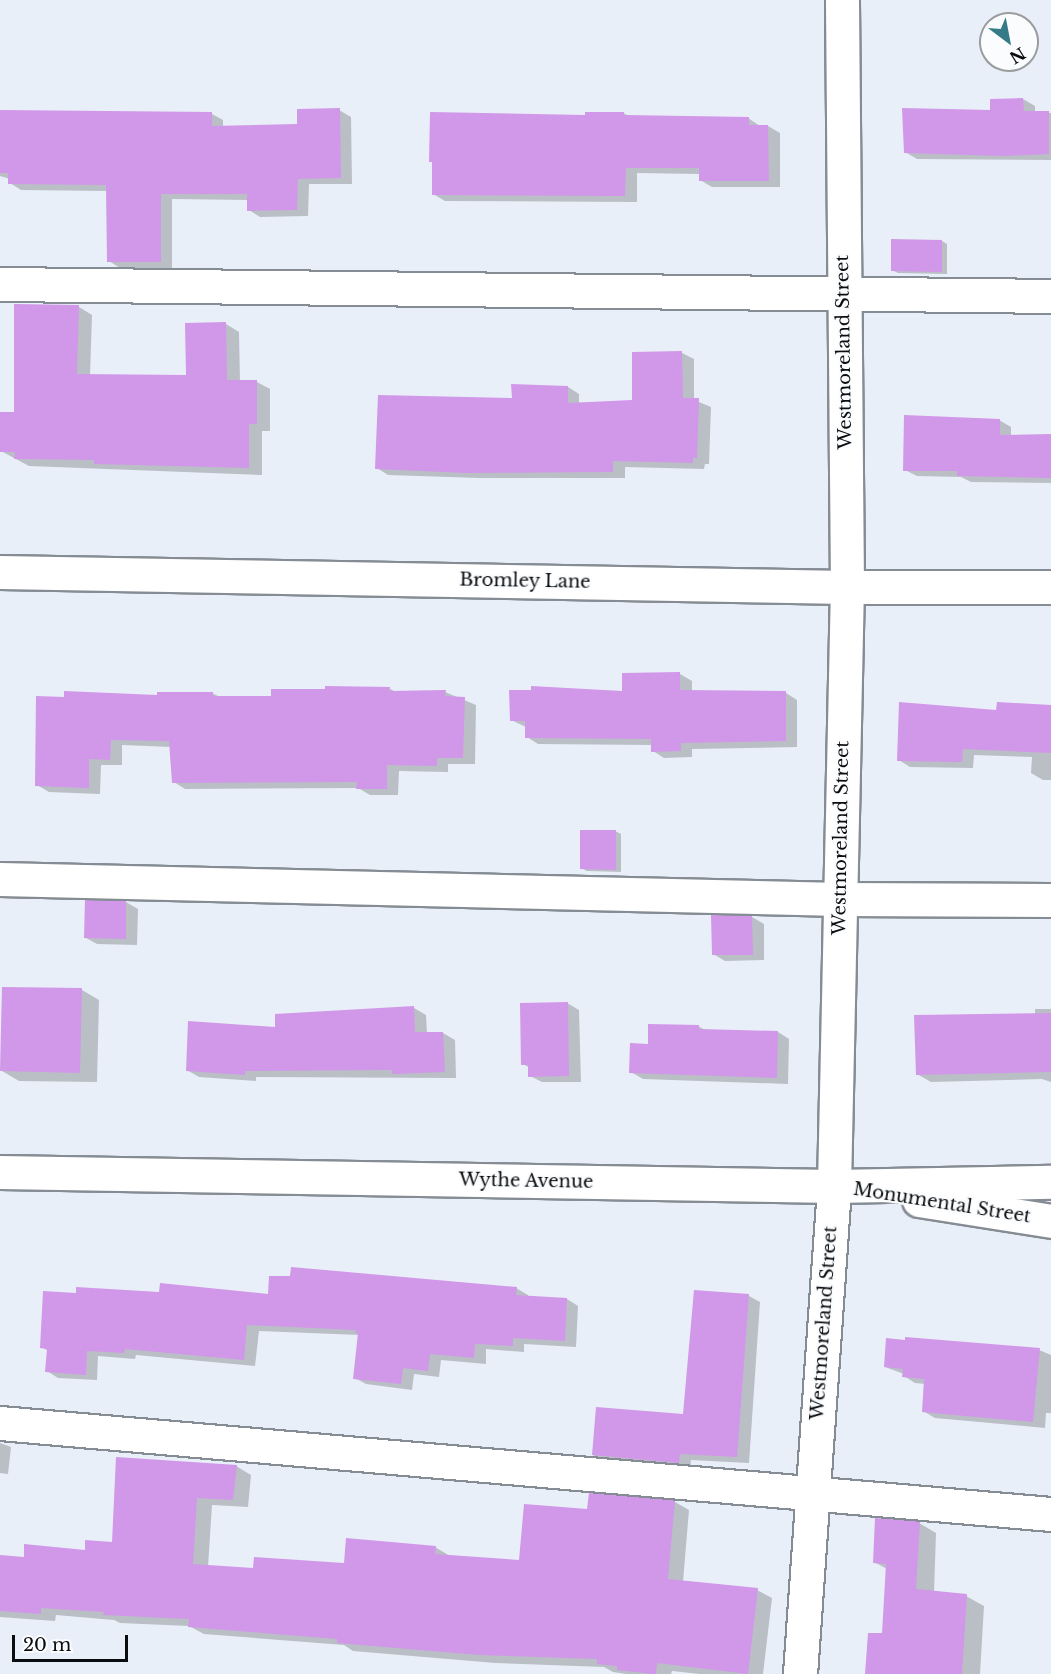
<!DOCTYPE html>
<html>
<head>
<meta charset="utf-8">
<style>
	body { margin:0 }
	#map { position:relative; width:1051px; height:1674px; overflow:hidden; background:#e9eff8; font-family:"Libre Baskerville",serif }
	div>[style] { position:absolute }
	.shadow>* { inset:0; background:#0003 }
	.building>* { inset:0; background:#d197e8 }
	.roads { filter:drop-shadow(2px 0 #858c93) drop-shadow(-2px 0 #858c93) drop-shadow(0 2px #858c93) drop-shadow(0 -2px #858c93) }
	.minor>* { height:33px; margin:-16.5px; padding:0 16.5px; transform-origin:16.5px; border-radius:16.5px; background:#fff }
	span { translate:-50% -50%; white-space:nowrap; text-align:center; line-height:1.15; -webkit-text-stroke:4.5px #fbfcfe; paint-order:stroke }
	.street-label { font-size:18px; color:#0a0d0f }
	.north { position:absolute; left:979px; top:12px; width:60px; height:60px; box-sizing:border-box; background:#fbfcfe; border:2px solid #9b9c9e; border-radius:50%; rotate:148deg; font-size:16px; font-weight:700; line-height:24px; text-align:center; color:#0a0d0f }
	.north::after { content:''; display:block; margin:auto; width:21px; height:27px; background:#347a87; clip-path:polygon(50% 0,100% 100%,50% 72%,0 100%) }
	.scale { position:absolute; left:12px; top:1635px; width:116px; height:27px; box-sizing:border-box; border:3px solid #0a0d0f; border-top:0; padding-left:8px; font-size:18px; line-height:21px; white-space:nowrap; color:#0a0d0f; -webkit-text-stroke:4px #fbfcfe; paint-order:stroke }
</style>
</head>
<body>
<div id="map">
	<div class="shadow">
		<div style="clip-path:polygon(1023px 99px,1035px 106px,1035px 113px,1051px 113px,1051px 160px,917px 159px,905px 152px)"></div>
		<div style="clip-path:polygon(339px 110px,351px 117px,352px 184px,309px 184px,308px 216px,260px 217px,249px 210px,248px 200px,172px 199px,172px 268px,120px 268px,109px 261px,108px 191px,21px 190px,10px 183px,10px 179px,0 176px,0 112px,212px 114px,223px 120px,223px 127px,299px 126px)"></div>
		<div style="clip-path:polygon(623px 113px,629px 116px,748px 118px,760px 126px,768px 126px,780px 133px,780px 187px,712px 187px,700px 180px,700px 174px,637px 173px,637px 202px,445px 201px,433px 194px,587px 116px)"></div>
		<div style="clip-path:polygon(942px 241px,947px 244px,947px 274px,898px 273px,892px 270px)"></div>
		<div style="clip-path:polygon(79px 307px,92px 315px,90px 376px,188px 376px,226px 324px,239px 332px,240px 382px,257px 382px,270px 389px,270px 431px,262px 431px,262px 475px,29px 466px,1px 451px,15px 414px)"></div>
		<div style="clip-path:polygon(682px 353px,694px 359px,694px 400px,711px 407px,709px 464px,705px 464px,704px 469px,625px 467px,625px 478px,479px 478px,388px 475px,377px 468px,513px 400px,568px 387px,579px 394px,579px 404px,634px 401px)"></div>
		<div style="clip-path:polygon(999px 420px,1011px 427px,1011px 436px,1051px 435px,1051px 483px,971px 482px,961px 477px,917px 476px,905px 470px)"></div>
		<div style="clip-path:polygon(624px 674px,680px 674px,692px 681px,692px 692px,786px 693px,797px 700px,797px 747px,692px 749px,692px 757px,664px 758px,653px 751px,652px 745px,538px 744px,527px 737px,526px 727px,511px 720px,623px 693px)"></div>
		<div style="clip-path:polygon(389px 688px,397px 693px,445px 692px,476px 705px,475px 764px,448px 764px,448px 772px,399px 771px,398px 795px,370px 795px,358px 788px,185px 789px,174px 782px,171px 747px,122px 745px,122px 765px,101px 765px,100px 794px,49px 792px,37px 785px,158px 697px,212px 693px,220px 697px,273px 698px)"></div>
		<div style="clip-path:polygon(1051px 706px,1051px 780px,1043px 780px,1031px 773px,1032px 757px,974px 755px,973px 768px,910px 767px,899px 760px,998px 712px)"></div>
		<div style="clip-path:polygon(615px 831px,621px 834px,621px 872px,587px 871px,581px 868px)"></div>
		<div style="clip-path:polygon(86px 901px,126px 902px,138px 909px,137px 945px,97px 944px,86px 938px)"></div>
		<div style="clip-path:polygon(752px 917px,764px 924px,764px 960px,725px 961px,713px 954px)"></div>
		<div style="clip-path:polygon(82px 990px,99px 1000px,97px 1082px,19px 1081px,2px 1071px)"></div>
		<div style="clip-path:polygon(567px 1003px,579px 1010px,581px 1082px,542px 1082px,530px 1076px,530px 1068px,523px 1064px)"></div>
		<div style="clip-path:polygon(414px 1008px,426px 1015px,427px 1034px,443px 1033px,455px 1040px,456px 1078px,256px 1077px,256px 1081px,199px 1077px,187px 1070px,277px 1028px)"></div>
		<div style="clip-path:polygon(1035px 1009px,1051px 1009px,1051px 1082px,1042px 1079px,931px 1082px,917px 1074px,1035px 1015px)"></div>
		<div style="clip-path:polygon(698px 1026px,705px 1030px,778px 1032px,789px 1039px,788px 1084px,643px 1079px,631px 1072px,649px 1045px)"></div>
		<div style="clip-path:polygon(516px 1288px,528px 1295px,528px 1297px,567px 1299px,578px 1306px,576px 1347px,524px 1344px,524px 1352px,486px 1349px,486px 1364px,441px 1360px,439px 1377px,414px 1374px,412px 1390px,366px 1384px,355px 1378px,360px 1335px,259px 1331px,255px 1366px,136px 1355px,135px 1359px,98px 1356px,97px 1380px,58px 1378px,47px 1371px,48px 1351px,42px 1347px,77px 1295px,270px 1295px)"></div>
		<div style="clip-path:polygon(749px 1296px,760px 1302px,749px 1463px,691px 1460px,690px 1469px,605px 1461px,593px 1455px,685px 1415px)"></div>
		<div style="clip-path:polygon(1039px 1350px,1051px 1355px,1051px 1413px,1046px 1413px,1045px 1428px,935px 1418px,923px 1411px,926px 1384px,915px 1383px,904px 1376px,904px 1374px,885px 1367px)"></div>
		<div style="clip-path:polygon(0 1443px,11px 1447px,8px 1474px,0 1473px)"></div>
		<div style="clip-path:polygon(117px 1458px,236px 1466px,251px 1475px,248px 1507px,212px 1505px,208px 1567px,254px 1570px,345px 1565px,435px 1547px,450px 1556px,521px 1562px,589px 1510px,590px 1494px,675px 1502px,689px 1510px,683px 1582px,757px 1590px,772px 1598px,763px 1674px,700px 1674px,672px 1671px,671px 1674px,626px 1674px,613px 1672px,604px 1667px,495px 1663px,353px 1651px,344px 1645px,204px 1634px,189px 1626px,120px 1623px,114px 1620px,56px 1615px,55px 1621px,0 1617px,0 1556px,25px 1558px,86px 1551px,113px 1543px)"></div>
		<div style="clip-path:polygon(919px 1523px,936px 1533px,934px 1593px,966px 1596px,984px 1606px,980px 1674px,869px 1674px,884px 1635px,887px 1569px,874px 1562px)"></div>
	</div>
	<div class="building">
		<div style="clip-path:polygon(1023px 98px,1024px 111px,1049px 111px,1049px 154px,1003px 156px,904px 153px,902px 108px,990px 110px,990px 99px)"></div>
		<div style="clip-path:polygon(340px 108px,341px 178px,298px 179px,297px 210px,247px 211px,247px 194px,161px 194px,161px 262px,107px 262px,106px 185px,8px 184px,8px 173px,0 173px,0 110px,212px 112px,212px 126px,297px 124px,297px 109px)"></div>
		<div style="clip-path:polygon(430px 112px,585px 115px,585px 112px,624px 112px,624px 115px,749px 117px,749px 125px,768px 125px,769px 181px,699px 181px,699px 168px,626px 168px,625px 196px,432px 195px,432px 162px,429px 162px)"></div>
		<div style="clip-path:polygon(891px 239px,942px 240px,942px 272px,891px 271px)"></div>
		<div style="clip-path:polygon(14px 304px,79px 305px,77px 374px,186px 375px,185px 323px,226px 322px,227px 380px,257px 380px,257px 424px,249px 424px,249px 468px,94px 464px,94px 460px,14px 459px,15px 452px,0 452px,0 412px,14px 412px)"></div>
		<div style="clip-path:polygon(682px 351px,683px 398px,699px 398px,697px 458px,693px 458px,693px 463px,613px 461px,613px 472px,466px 473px,375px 469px,378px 395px,512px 398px,511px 384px,568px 386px,568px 403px,632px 400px,632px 352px)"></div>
		<div style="clip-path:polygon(904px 415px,1000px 419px,1000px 435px,1051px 434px,1051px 478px,957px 476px,957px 471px,903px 471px)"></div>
		<div style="clip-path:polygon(680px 672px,680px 690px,786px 691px,786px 741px,681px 743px,681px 751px,651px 752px,651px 739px,525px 738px,525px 721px,510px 721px,509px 690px,531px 690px,531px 686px,622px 691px,622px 673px)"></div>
		<div style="clip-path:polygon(325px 686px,390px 687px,389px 691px,446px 690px,445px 696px,465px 697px,463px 758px,437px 758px,437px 766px,387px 765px,387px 789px,356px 789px,357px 782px,172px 783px,169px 741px,111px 740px,110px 760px,89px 759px,89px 788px,35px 786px,36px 696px,64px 697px,64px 691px,157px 695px,157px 692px,213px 692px,213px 696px,271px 696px,271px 689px,325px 689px)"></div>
		<div style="clip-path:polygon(899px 702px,996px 710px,997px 702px,1051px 705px,1051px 753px,963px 749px,962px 762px,897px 761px)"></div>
		<div style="clip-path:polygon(580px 830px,616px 830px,616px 870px,580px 869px)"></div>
		<div style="clip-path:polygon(85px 900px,126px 901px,126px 939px,84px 938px)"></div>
		<div style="clip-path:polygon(711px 915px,752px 916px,753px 955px,712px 955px)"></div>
		<div style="clip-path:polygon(2px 987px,82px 988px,80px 1073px,0 1071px)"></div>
		<div style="clip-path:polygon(568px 1002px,569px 1076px,528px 1077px,528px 1065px,521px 1065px,520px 1003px)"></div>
		<div style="clip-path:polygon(414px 1006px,415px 1032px,443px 1032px,445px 1072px,392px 1074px,392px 1070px,245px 1071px,245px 1075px,186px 1071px,188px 1021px,275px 1027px,275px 1014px)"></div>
		<div style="clip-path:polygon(1051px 1013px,1051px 1072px,916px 1075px,914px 1015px)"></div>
		<div style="clip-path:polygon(648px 1024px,699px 1025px,699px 1029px,778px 1031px,777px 1078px,629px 1073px,630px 1043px,648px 1044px)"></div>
		<div style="clip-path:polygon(291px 1267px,517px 1287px,516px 1295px,567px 1298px,565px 1341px,513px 1338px,513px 1346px,475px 1344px,474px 1358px,430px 1354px,428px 1371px,403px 1368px,401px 1384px,353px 1379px,358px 1333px,355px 1333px,356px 1330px,247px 1325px,244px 1360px,125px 1349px,124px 1353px,87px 1351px,86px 1375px,45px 1372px,47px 1349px,40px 1348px,43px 1291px,76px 1293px,76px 1287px,159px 1292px,160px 1283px,268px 1294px,269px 1276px,290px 1276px)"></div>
		<div style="clip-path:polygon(694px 1290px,749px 1294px,737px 1457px,680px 1454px,679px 1463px,592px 1455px,596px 1407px,683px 1414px)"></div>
		<div style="clip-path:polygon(905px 1337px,1040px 1348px,1033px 1422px,922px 1412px,924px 1379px,902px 1377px,903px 1369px,884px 1367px,886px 1338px,905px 1340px)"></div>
		<div style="clip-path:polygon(116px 1457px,237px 1465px,233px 1500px,197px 1498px,193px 1564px,253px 1568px,254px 1557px,344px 1563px,346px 1538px,436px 1546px,435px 1554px,519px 1560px,524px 1504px,587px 1509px,589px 1493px,675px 1500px,668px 1579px,758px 1588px,748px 1674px,657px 1663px,656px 1674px,653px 1674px,617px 1670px,617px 1666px,597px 1664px,597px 1659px,479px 1655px,337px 1643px,337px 1639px,188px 1627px,189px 1619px,103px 1615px,104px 1612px,41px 1608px,41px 1614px,0 1611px,0 1555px,24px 1557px,24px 1544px,85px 1550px,85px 1540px,112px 1542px)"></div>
		<div style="clip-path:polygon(875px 1518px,920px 1521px,916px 1589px,967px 1594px,962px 1674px,865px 1674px,868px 1633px,882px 1633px,886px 1564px,873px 1563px)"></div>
	</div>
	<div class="roads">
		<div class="minor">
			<div style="left:0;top:284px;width:1051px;rotate:0.65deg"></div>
			<div style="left:0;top:572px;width:847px;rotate:1.01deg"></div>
			<div style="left:847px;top:587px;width:204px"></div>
			<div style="left:0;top:879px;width:840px;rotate:1.36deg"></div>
			<div style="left:840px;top:899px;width:211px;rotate:0.3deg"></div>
			<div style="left:0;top:1172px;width:834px;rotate:0.96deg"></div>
			<div style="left:834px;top:1186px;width:217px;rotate:-1.1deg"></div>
			<div style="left:919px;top:1200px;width:134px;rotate:9deg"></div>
			<div style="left:0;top:1423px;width:1055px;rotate:4.95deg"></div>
			<div style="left:800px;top:1674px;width:489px;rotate:-86deg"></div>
			<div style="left:834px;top:1186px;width:599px;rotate:-88.76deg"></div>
			<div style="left:847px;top:587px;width:587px;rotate:-90.49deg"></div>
		</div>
	</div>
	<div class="street-label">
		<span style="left:844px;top:352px;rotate:-91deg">Westmoreland Street</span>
		<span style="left:525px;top:581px;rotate:1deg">Bromley Lane</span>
		<span style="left:841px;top:838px;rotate:-89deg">Westmoreland Street</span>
		<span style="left:526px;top:1181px;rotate:1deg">Wythe Avenue</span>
		<span style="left:942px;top:1203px;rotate:9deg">Monumental Street</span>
		<span style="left:824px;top:1323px;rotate:-86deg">Westmoreland Street</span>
	</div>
	<div class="north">N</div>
	<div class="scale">20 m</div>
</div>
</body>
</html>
